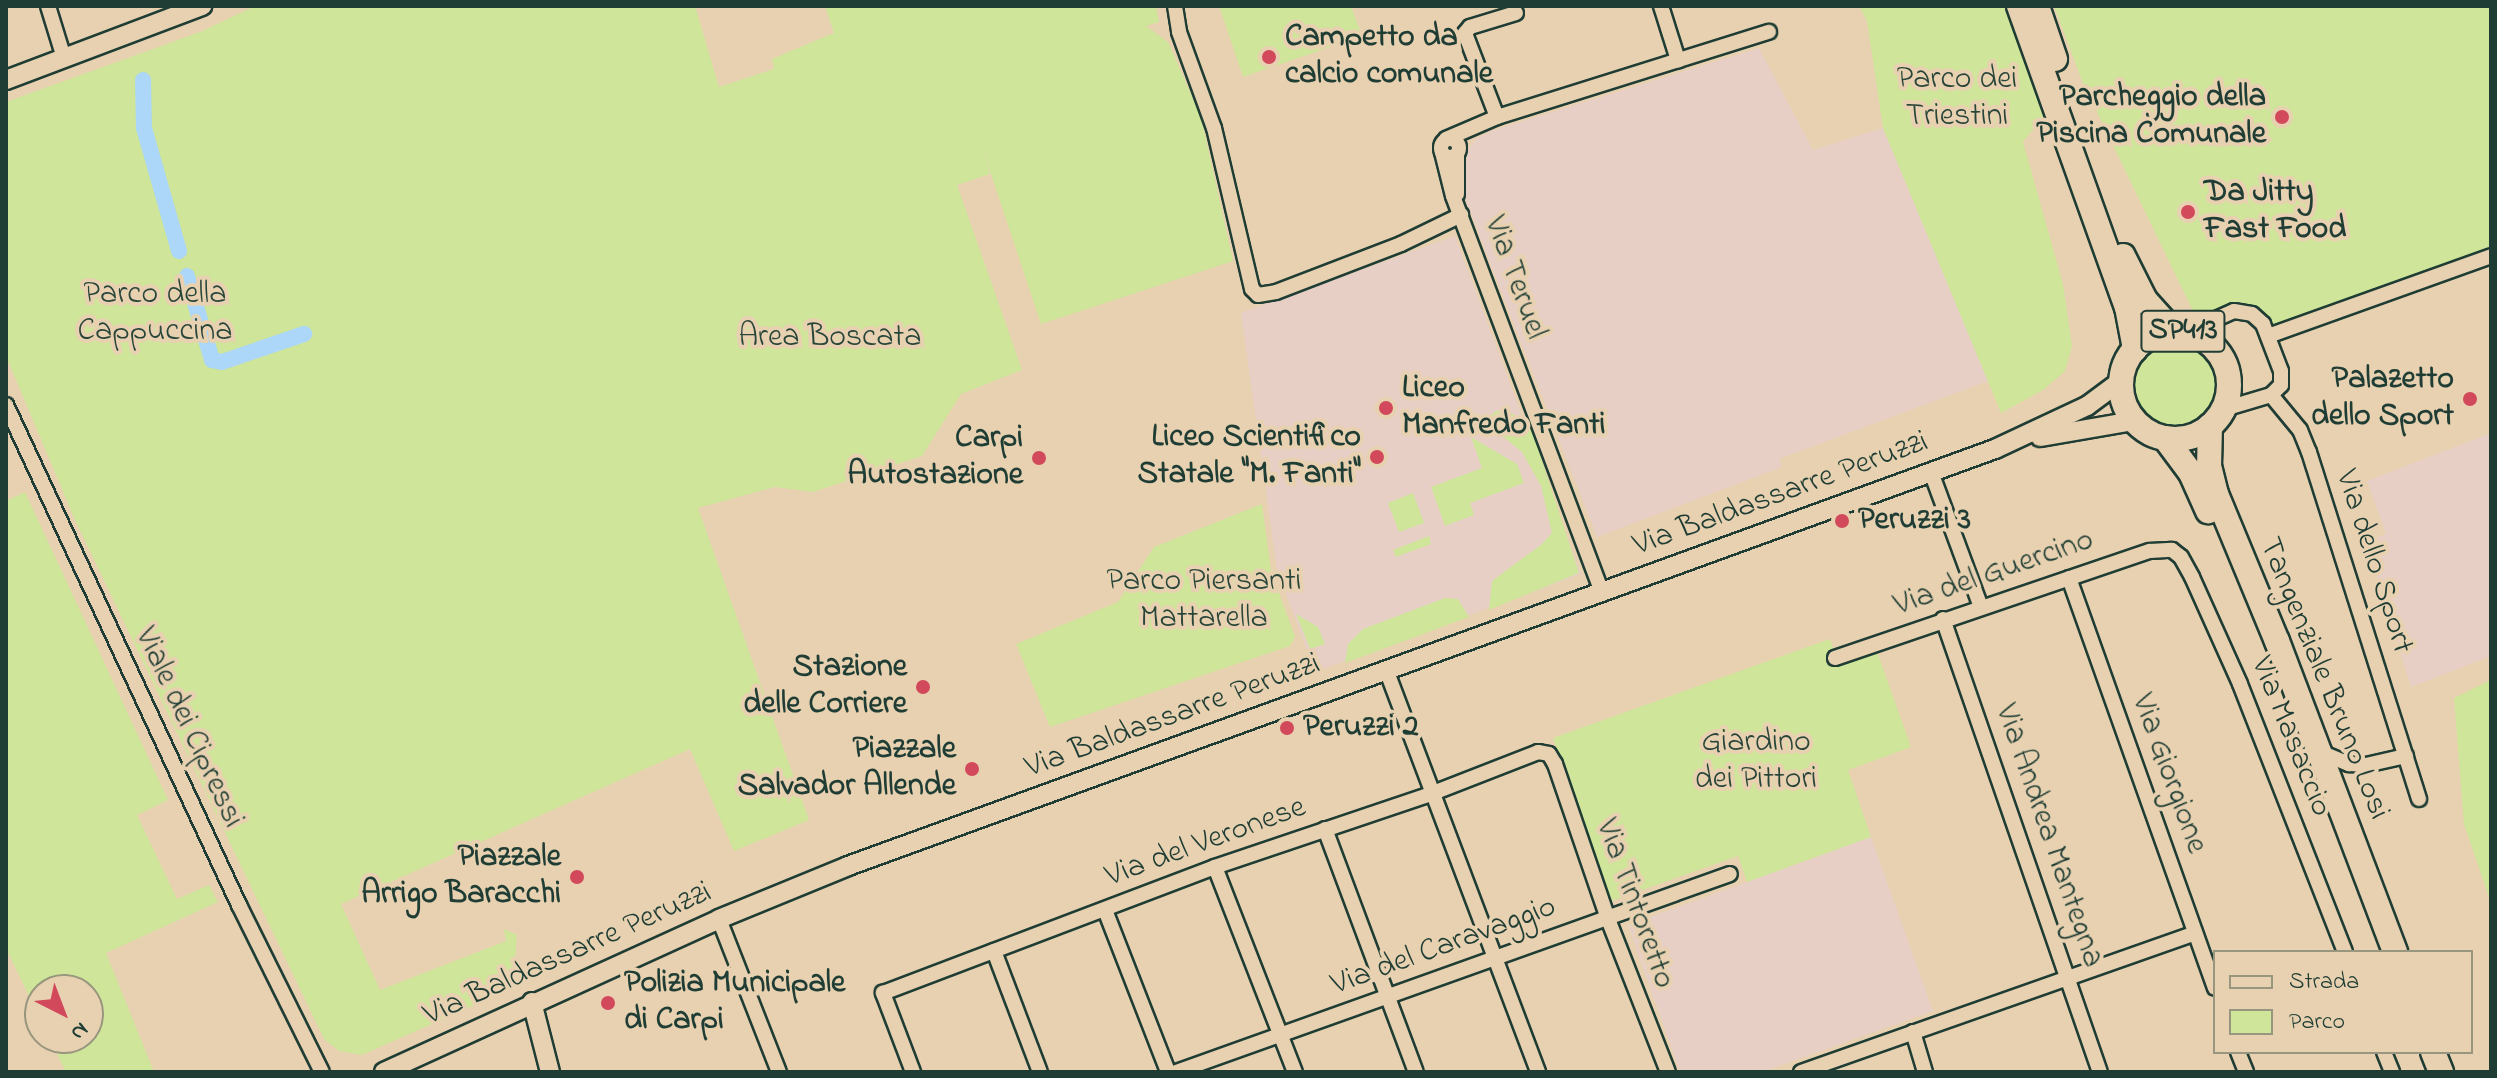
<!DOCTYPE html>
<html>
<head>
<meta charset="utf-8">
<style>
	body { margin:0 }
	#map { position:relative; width:2497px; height:1078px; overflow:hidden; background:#e8d1b0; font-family:"Indie Flower",sans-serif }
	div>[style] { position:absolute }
	.built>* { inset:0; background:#e7cfc6 }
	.green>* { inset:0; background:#cee59a }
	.round { border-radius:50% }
	.canal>* { height:16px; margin:-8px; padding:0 8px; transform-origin:8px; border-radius:8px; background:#acd7f8 }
	.roads { filter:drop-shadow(2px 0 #1f3d34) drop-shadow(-2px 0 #1f3d34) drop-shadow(0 2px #1f3d34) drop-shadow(0 -2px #1f3d34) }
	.minor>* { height:14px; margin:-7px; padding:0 7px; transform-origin:7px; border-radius:7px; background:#e8d1b0 }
	.minor>.ring { margin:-7px; padding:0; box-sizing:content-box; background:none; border:14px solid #e8d1b0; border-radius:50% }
	.tertiary>* { height:18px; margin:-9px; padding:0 9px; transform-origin:9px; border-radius:9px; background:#e8d1b0 }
	.primary>* { height:24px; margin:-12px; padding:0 12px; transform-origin:12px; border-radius:12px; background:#e8d1b0 }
	.primary>.ring { margin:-12px; padding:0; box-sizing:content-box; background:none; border:24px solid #e8d1b0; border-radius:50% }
	.dots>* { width:22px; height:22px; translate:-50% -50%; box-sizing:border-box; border:4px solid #e8d1b0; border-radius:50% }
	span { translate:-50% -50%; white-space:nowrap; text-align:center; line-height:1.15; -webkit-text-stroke:8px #e8d1b0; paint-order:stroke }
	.shield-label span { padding:2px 6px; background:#e8d1b0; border:2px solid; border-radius:6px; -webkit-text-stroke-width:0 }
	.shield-label { font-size:30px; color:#1f3d34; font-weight:700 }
	.poi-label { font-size:32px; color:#1f3d34; font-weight:700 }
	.left { translate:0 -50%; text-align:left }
	.right { translate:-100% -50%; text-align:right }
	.park-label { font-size:32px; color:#284539 }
	.street-label { font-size:32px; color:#1f3d34 }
	.frame { position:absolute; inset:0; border:8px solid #1f3d34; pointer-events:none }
	.legend { position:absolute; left:2213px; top:950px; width:260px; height:104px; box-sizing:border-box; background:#e8d1b0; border:2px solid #98967e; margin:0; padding:10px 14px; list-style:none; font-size:24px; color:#1f3d34 }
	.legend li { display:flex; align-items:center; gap:16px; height:40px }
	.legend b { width:40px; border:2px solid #98967e }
	.north { position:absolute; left:24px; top:974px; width:80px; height:80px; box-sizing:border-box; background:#e8d1b0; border:2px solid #98967e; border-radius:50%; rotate:138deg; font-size:22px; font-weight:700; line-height:32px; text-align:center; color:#1f3d34 }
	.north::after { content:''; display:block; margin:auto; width:28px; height:36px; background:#d1495b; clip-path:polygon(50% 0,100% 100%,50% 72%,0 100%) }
</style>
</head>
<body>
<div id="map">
	<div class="built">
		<div style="clip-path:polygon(1759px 48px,1813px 150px,1883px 128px,1988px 381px,1779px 459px,1782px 467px,1597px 537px,1466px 201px,1461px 178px,1464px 154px,1477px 138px,1491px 131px)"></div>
		<div style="clip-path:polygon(1455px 236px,1581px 574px,1315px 672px,1277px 570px,1241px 313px)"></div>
		<div style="clip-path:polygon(2491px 433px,2491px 656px,2411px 687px,2366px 542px,2386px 534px,2367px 481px)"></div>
		<div style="clip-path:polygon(1871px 837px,1933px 1011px,1762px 1072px,1680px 1072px,1628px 925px)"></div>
	</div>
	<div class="green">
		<div style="clip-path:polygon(255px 6px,695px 6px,719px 87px,774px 69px,772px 59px,834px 33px,825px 6px,1156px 6px,1159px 22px,1146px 26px,1168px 42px,1201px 117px,1233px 261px,1041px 324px,982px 147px,990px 174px,957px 185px,1022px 370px,961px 394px,922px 456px,813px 492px,775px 487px,698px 508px,809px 820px,734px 851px,690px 749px,341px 904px,380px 990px,506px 941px,504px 929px,517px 935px,513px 988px,362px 1055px,339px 1051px,324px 1039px,75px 520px,6px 356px,6px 102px,200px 32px)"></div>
		<div style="clip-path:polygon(1219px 6px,1351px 6px,1362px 36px,1243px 77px)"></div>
		<div style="clip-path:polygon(1859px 6px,2007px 6px,2043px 116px,2023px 142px,2063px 284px,2072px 346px,2065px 371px,2043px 390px,2001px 413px,1883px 128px,1867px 21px)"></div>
		<div style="clip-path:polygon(2054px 6px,2491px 6px,2491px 255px,2271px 329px,2250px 307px,2213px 320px,2194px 313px,2083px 83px)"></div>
		<div class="round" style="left:2131px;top:341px;width:88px;height:88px"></div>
		<div style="clip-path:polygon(1496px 411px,1509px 412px,1530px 424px,1579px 573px,1489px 610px,1492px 581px,1542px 544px,1552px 533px,1541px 486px,1522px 452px,1505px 438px,1485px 430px,1483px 423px)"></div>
		<div style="clip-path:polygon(1471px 437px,1517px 464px,1524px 483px,1470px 503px,1474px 515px,1445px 526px,1431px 487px,1482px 468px)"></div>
		<div style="clip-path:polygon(25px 492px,168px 800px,137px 815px,177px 899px,209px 885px,218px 902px,106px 953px,154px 1072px,66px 1072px,49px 1038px,88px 1038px,88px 990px,40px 990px,40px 1019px,6px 948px,6px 501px)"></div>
		<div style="clip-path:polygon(1413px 493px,1424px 523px,1399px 532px,1388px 503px)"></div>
		<div style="clip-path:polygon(1262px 504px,1271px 571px,1295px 637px,1290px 646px,1050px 727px,1016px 644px,1118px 602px,1154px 547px)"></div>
		<div style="clip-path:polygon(1429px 536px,1431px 544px,1396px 557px,1393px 550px)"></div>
		<div style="clip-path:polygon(1445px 598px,1458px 599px,1469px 617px,1345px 663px,1348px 644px,1363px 629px)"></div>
		<div style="clip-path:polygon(1296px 614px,1318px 627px,1325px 644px,1310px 649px)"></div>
		<div style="clip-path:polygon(1830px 639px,1838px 663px,1876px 649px,1911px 747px,1848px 770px,1871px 837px,1747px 882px,1738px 856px,1611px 901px,1553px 738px)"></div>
		<div style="clip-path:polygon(2491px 680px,2491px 903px,2464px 824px,2454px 698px)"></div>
	</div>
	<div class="canal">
		<div style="left:143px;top:80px;width:48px;rotate:88.8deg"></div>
		<div style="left:144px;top:128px;width:128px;rotate:74.1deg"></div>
		<div style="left:187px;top:276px;width:88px;rotate:73.4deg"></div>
		<div style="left:212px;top:360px;width:10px;rotate:11deg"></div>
		<div style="left:222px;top:362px;width:87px;rotate:-18.9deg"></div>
	</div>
	<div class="roads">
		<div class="minor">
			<div style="left:48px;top:6px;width:54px;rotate:72.9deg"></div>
			<div style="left:1175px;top:6px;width:26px;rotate:81deg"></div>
			<div style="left:1179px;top:32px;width:102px;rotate:70deg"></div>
			<div style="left:1214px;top:128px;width:165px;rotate:76.7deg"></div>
			<div style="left:1252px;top:289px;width:8px;rotate:45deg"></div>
			<div style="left:1258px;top:295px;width:18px;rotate:-9deg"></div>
			<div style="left:1276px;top:292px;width:134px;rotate:-21deg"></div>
			<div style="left:1401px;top:244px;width:67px;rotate:-25.8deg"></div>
			<div style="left:1661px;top:6px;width:57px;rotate:72.5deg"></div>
			<div style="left:1497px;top:117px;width:90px;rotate:-110.9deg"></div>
			<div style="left:1465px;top:33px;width:8px;rotate:-50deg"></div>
			<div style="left:1470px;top:27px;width:48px;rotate:-16.9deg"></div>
			<div class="ring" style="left:1441px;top:139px;width:4px;height:4px"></div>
			<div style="left:1446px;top:139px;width:56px;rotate:-23.3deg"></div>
			<div style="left:1497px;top:117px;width:285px;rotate:-17.4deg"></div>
			<div style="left:1442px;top:152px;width:45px;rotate:76deg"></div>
			<div style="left:1453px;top:196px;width:424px;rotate:69.4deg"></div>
			<div style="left:1457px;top:194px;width:40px;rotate:-90deg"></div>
			<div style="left:2187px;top:332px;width:51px;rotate:-24.1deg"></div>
			<div style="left:2234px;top:311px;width:18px;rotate:9deg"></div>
			<div style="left:2252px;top:314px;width:15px;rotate:42deg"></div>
			<div style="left:2263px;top:324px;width:50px;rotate:69deg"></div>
			<div style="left:2281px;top:371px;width:14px;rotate:90deg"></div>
			<div style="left:2281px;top:385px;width:14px;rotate:135deg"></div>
			<div style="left:2271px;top:395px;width:49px;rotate:163.4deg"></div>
			<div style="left:2268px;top:336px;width:237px;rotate:-19.7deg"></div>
			<div style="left:2271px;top:395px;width:45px;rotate:50.4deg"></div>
			<div style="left:2300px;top:430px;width:24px;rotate:68deg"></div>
			<div style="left:2309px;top:452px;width:364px;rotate:72.4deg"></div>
			<div style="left:6px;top:405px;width:552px;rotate:65.01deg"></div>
			<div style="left:239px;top:905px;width:186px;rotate:63.6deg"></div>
			<div style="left:1931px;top:472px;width:144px;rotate:69.7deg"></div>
			<div style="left:2069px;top:578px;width:435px;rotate:70.4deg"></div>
			<div style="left:1943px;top:619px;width:479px;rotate:70.9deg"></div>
			<div style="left:1835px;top:658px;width:333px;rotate:-18.8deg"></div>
			<div style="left:2150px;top:551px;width:22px;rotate:-3deg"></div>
			<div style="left:2172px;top:550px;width:11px;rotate:38deg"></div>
			<div style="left:2181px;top:557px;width:23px;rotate:61deg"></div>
			<div style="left:2192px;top:577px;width:117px;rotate:65.8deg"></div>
			<div style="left:2240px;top:684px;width:288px;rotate:68.6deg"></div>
			<div style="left:1387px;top:672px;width:428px;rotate:69.3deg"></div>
			<div style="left:2318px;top:751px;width:34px;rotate:23deg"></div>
			<div style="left:2349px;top:764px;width:17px;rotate:3deg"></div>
			<div style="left:2366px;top:765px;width:41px;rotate:-12.7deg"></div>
			<div style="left:1325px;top:829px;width:259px;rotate:69.5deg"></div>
			<div style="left:1215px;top:867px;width:220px;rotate:68.7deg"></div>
			<div style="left:1105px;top:910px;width:174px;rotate:68.7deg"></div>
			<div style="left:719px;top:919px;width:164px;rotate:68.6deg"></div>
			<div style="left:994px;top:951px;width:129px;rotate:69.2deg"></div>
			<div style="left:1913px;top:1032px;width:42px;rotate:73.3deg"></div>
			<div style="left:2238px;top:1052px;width:22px;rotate:68deg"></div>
			<div style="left:2384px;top:1052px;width:22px;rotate:68deg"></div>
			<div style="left:913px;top:1072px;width:85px;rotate:-110.8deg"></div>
			<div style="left:883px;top:993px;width:355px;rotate:-20.8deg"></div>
			<div style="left:1215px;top:867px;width:230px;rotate:-18.7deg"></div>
			<div style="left:1433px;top:793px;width:113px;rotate:-21.3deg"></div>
			<div style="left:1538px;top:752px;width:11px;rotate:10deg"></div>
			<div style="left:1549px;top:754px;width:12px;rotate:59deg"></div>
			<div style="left:1555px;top:764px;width:164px;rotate:71.1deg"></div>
			<div style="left:1608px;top:919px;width:164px;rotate:68.6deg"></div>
			<div style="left:1176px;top:1072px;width:588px;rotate:-19.67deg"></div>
			<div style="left:1801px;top:1072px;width:418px;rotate:-19.4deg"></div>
		</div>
		<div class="tertiary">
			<div style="left:6px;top:80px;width:210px;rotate:-20.7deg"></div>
			<div style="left:2040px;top:437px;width:95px;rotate:-9.7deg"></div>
			<div style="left:532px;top:1002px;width:72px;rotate:75.6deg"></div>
			<div style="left:384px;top:1072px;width:368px;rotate:-24.5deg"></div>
			<div style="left:719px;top:919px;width:139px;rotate:-22.3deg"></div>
			<div style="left:848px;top:866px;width:1220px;rotate:-19.98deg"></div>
			<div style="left:1995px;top:449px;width:102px;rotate:-25.1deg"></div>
			<div style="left:2087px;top:406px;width:44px;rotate:-36.6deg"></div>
		</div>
		<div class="primary">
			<div style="left:2019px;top:6px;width:320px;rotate:70.3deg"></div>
			<div style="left:2127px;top:307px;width:43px;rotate:79.2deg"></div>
			<div style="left:2037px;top:6px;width:56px;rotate:71.2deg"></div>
			<div style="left:2123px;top:256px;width:49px;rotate:63.4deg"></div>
			<div style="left:2145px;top:300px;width:40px;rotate:48deg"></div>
			<div class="ring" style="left:2121px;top:331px;width:84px;height:84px"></div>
			<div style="left:2210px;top:426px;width:40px;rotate:91.4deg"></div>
			<div style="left:2209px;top:466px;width:29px;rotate:76deg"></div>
			<div style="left:2216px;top:494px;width:159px;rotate:67.5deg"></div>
			<div style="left:2277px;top:641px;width:333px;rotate:69.2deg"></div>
			<div style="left:2165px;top:438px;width:44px;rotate:53.4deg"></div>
			<div style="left:2191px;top:473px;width:42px;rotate:65.9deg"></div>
			<div style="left:2433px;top:1052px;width:22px;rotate:68deg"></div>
		</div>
	</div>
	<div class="dots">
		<div style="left:1269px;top:57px;background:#d1495b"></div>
		<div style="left:2282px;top:117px;background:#d1495b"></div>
		<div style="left:2188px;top:212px;background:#d1495b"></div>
		<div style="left:2470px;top:399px;background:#d1495b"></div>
		<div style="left:1386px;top:408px;background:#d1495b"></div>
		<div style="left:1377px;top:457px;background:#d1495b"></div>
		<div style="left:1039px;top:458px;background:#d1495b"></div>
		<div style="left:1842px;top:521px;background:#d1495b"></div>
		<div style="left:923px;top:687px;background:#d1495b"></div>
		<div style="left:1287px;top:728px;background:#d1495b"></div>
		<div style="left:972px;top:769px;background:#d1495b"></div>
		<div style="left:577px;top:877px;background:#d1495b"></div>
		<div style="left:608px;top:1003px;background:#d1495b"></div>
	</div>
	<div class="shield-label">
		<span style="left:2183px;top:331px">SP413</span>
	</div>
	<div class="poi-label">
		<span class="left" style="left:1285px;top:57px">Campetto da<br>calcio comunale</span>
		<span class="right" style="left:2266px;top:117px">Parcheggio della<br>Piscina Comunale</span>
		<span class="left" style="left:2204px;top:212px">Da Jitty<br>Fast Food</span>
		<span class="right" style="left:2454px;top:399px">Palazetto<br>dello Sport</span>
		<span class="left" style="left:1402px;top:408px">Liceo<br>Manfredo Fanti</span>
		<span class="right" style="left:1361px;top:457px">Liceo Scientifico<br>Statale "M. Fanti"</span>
		<span class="right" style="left:1023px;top:458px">Carpi<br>Autostazione</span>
		<span class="left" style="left:1858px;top:521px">Peruzzi 3</span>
		<span class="right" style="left:907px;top:687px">Stazione<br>delle Corriere</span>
		<span class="left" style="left:1303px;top:728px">Peruzzi 2</span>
		<span class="right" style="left:956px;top:769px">Piazzale<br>Salvador Allende</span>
		<span class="right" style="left:561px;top:877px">Piazzale<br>Arrigo Baracchi</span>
		<span class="left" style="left:624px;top:1003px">Polizia Municipale<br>di Carpi</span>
	</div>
	<div class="park-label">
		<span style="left:1957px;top:99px">Parco dei<br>Triestini</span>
		<span style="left:155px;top:314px">Parco della<br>Cappuccina</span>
		<span style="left:830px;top:338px">Area Boscata</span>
		<span style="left:1204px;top:601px">Parco Piersanti<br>Mattarella</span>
		<span style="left:1756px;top:762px">Giardino<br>dei Pittori</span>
	</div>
	<div class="street-label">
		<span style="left:1514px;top:278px;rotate:70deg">Via Teruel</span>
		<span style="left:1781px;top:495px;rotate:-20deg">Via Baldassarre Peruzzi</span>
		<span style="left:2373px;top:562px;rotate:72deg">Via dello Sport</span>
		<span style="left:1994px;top:574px;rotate:-19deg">Via del Guercino</span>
		<span style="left:2323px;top:679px;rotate:68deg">Tangenziale Bruno Losi</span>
		<span style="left:1173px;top:717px;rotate:-20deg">Via Baldassarre Peruzzi</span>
		<span style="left:188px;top:728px;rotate:65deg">Viale dei Cipressi</span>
		<span style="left:2290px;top:737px;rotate:68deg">Via Masaccio</span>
		<span style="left:2168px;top:774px;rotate:70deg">Via Giorgione</span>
		<span style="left:2048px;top:836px;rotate:71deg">Via Andrea Mantegna</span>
		<span style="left:1206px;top:843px;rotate:-20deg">Via del Veronese</span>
		<span style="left:1634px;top:904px;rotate:70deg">Via Tintoretto</span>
		<span style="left:1444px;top:947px;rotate:-20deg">Via del Caravaggio</span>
		<span style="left:568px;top:955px;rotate:-24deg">Via Baldassarre Peruzzi</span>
	</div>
	<div class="frame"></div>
	<ul class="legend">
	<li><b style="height:10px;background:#e8d1b0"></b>Strada</li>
	<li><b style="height:22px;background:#cee59a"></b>Parco</li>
	</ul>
	<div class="north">N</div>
</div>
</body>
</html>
